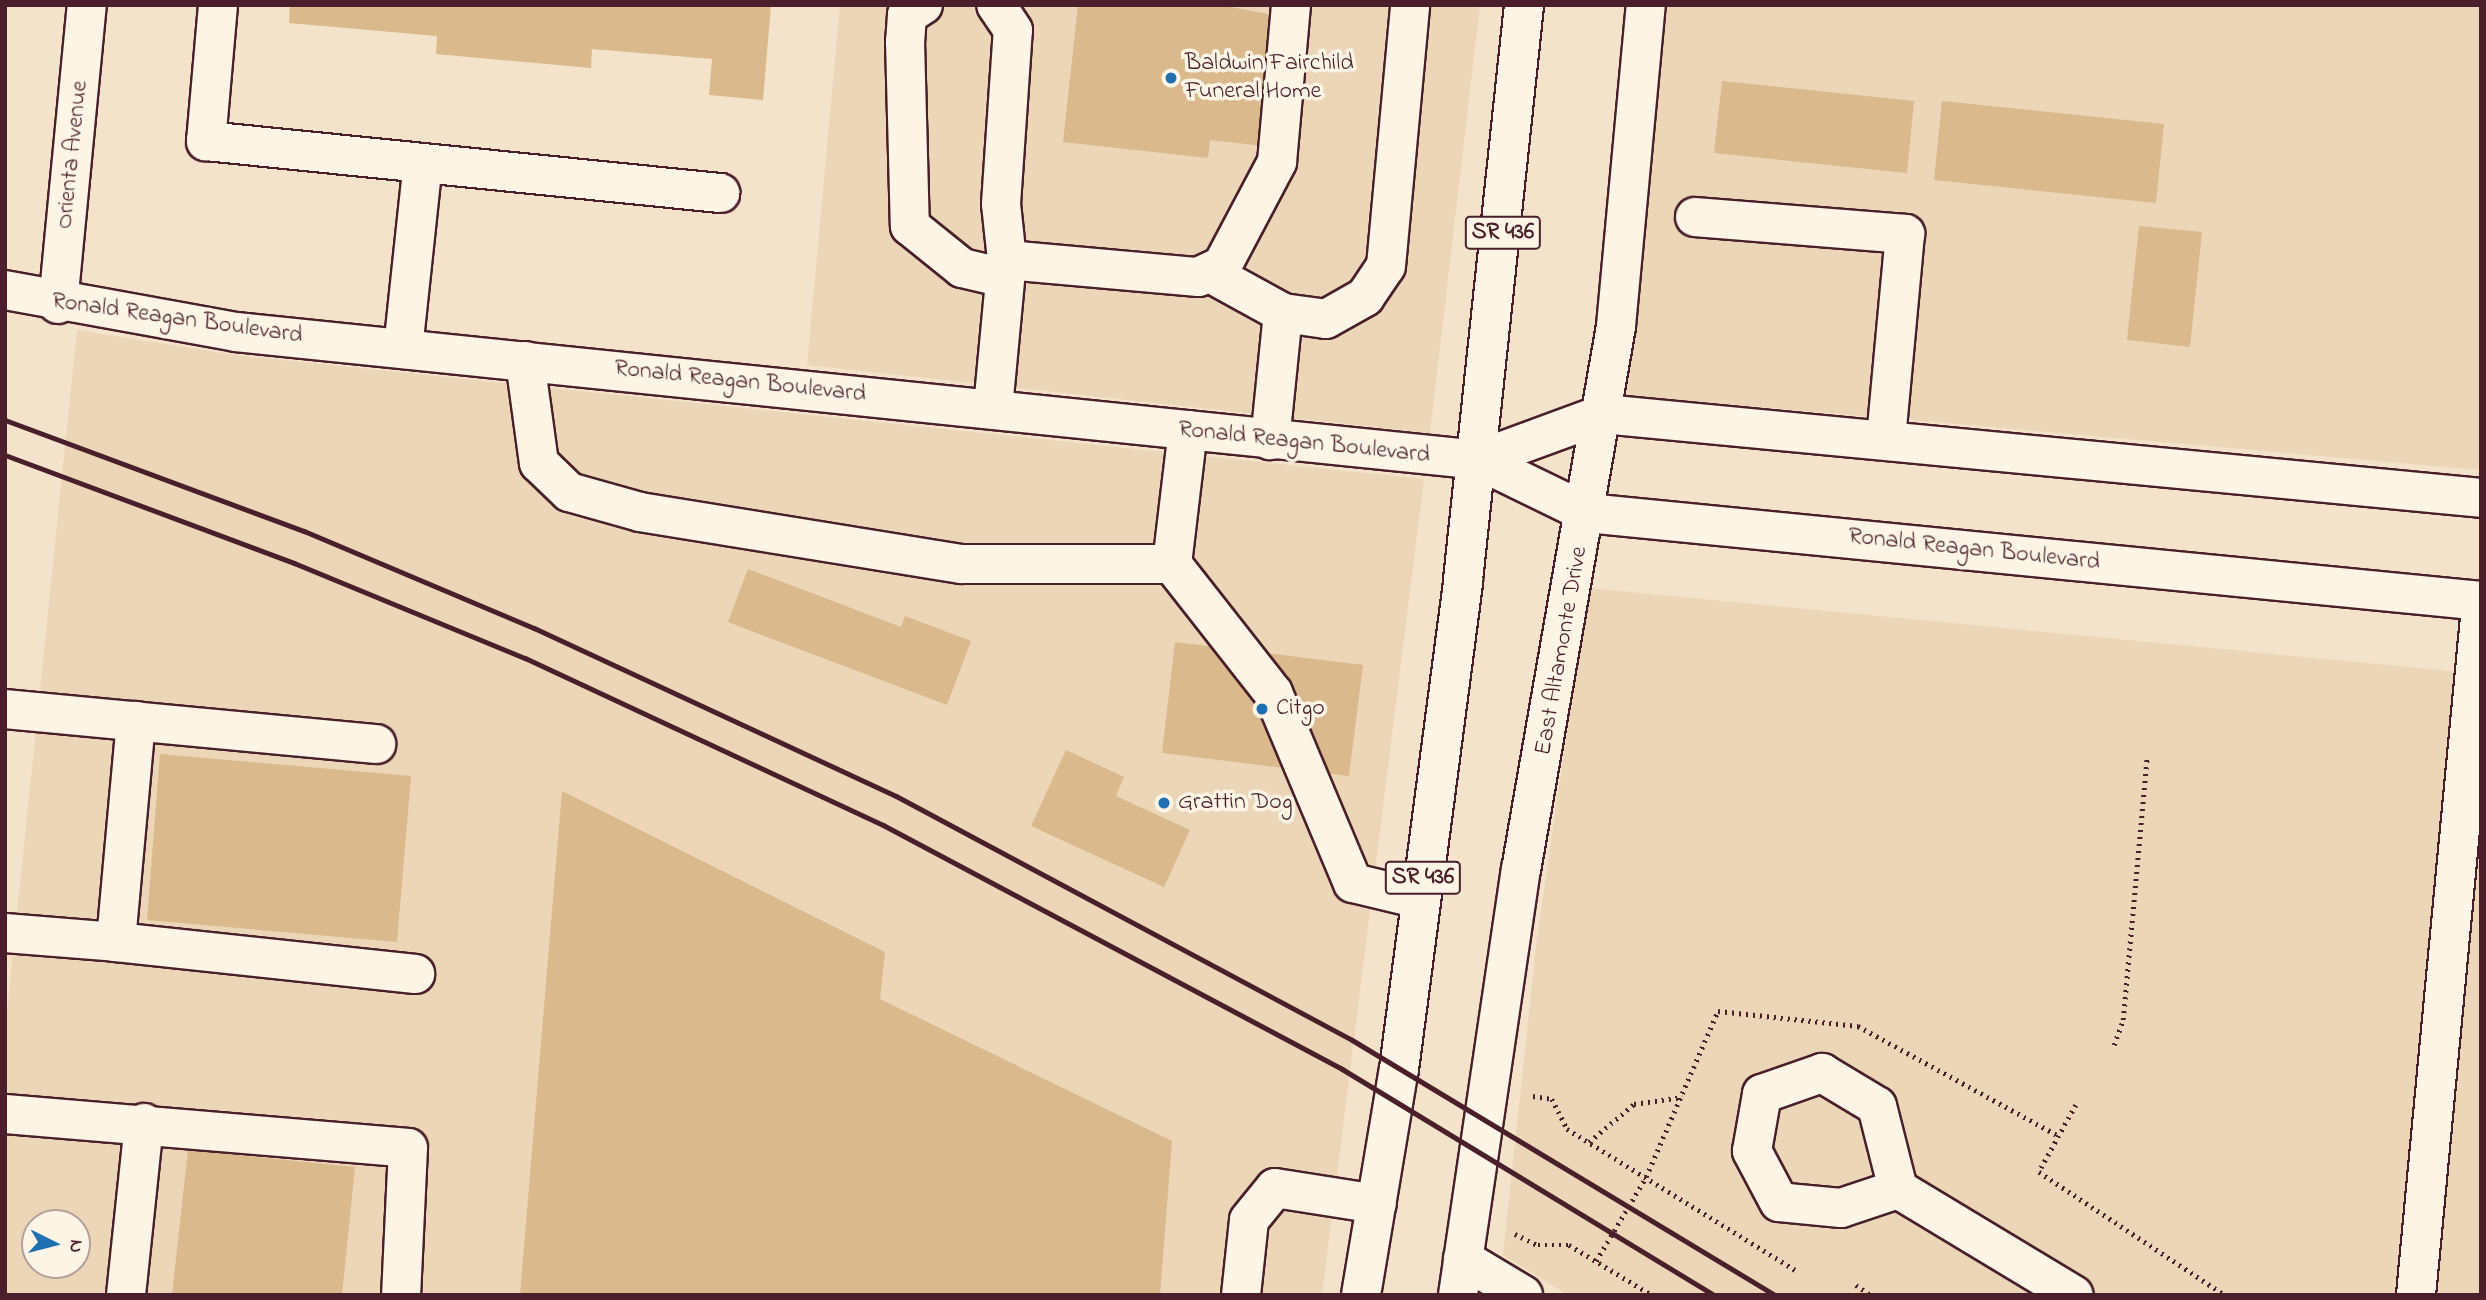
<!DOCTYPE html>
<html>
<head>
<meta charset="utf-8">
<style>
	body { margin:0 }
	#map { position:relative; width:2486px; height:1300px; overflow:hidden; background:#f2e3ca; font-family:"Indie Flower",sans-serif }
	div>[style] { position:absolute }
	.built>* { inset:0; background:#ebd6b7 }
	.building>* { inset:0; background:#dab98c }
	.path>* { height:4.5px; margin-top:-2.25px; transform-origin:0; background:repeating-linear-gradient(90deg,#4a1f2b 0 2px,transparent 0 7px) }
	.roads { filter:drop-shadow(2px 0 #4a1f2b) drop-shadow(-2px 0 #4a1f2b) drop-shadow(0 2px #4a1f2b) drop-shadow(0 -2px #4a1f2b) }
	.minor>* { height:38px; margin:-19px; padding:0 19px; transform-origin:19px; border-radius:19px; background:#fcf5e5 }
	.major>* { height:38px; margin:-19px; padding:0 19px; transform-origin:19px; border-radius:19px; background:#fcf5e5 }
	.rail>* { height:5px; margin:-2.5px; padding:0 2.5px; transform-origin:2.5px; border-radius:2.5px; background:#4a1f2b }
	.dots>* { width:19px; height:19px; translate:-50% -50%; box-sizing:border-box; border:4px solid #fcf5e5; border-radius:50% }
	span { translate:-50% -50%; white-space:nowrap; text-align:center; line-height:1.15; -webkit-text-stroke:7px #fcf5e5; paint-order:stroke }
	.shield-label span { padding:2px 5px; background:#fcf5e5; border:2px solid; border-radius:5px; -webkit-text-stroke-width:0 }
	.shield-label { font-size:23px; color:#4a1f2b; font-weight:700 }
	.poi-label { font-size:24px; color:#4a1f2b }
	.left { translate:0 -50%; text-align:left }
	.street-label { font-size:24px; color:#4a1f2b }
	.frame { position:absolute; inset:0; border:7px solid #4a1f2b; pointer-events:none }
	.north { position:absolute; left:21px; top:1209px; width:70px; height:70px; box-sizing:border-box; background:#fcf5e5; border:2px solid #b59f9b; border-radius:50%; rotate:96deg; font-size:19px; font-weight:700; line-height:28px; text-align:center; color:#4a1f2b }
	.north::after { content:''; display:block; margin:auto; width:24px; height:32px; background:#1f6fb2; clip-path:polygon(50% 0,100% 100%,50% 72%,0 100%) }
</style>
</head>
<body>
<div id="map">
	<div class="built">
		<div style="clip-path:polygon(840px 5px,1480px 5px,1430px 433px,807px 365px)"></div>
		<div style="clip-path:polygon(1648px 5px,2481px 5px,2481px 470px,1613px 394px)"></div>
		<div style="clip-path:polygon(evenodd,77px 330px,235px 355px,1424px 479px,1322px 1295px,5px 1295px,5px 1031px,77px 330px,35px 1223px,77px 1223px,77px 1265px,35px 1265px,35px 1223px)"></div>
		<div style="clip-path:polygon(1588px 588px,2481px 674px,2481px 1295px,1568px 1295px,1503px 1255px,1537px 938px)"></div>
	</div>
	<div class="building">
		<div style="clip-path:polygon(290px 5px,771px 5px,763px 100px,709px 95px,712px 59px,592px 49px,591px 68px,436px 54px,437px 36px,289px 23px)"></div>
		<div style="clip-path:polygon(1078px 5px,1220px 5px,1279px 16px,1264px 146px,1210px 140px,1208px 158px,1063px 142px)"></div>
		<div style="clip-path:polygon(1722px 81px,1914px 101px,1907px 173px,1714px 153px)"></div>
		<div style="clip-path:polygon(1942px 101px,2164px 124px,2156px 203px,1934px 180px)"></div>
		<div style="clip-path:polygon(2139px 226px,2202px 232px,2190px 347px,2127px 340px)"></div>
		<div style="clip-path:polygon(748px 569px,901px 627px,905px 616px,971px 641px,947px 705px,728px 622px)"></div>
		<div style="clip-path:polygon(1175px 642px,1363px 665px,1349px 776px,1162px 753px)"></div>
		<div style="clip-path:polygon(1066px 750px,1124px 777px,1116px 796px,1190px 830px,1164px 887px,1031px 826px)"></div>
		<div style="clip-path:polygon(160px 754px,411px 776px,397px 942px,147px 920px)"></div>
		<div style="clip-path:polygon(562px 791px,885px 952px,880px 999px,1172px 1141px,1160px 1295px,520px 1295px)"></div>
		<div style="clip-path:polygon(188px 1150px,355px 1167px,342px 1295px,172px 1295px)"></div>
	</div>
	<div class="path">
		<div style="left:2114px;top:1045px;width:27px;rotate:-70deg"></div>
		<div style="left:2123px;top:1020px;width:265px;rotate:-84.8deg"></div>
		<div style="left:1533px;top:1096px;width:19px;rotate:9deg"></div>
		<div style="left:1552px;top:1099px;width:34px;rotate:63deg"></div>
		<div style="left:1567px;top:1129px;width:270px;rotate:31.7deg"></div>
		<div style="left:2076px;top:1105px;width:77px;rotate:118.9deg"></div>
		<div style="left:2039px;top:1172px;width:223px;rotate:33.5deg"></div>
		<div style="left:1589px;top:1142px;width:59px;rotate:-40.2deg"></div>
		<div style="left:1634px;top:1104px;width:49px;rotate:-8.1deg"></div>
		<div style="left:1515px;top:1234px;width:25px;rotate:26deg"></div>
		<div style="left:1538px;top:1245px;width:31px"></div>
		<div style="left:1569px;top:1245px;width:97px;rotate:31.1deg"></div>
		<div style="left:1596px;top:1261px;width:98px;rotate:-59.2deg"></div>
		<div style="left:1646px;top:1177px;width:181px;rotate:-66.6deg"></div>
		<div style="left:1718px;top:1011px;width:141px;rotate:6.1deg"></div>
		<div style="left:1858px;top:1026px;width:227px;rotate:28.7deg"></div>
		<div style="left:1856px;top:1285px;width:18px;rotate:34deg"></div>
	</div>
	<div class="roads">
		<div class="minor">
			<div style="left:218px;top:5px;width:137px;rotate:95deg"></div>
			<div style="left:206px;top:141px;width:517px;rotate:5.78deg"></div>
			<div style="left:923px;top:5px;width:19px;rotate:148deg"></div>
			<div style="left:907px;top:15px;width:26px;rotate:94deg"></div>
			<div style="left:905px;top:41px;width:185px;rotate:88.5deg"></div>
			<div style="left:910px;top:226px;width:67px;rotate:38.9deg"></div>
			<div style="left:962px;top:268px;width:44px;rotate:13.1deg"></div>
			<div style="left:1695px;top:217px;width:211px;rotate:4.6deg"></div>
			<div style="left:1905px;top:234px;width:204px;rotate:95.3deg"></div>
			<div style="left:1007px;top:260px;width:192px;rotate:5.1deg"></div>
			<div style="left:1198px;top:277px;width:26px;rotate:-25deg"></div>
			<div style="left:1222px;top:266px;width:118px;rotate:-62.1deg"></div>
			<div style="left:1277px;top:162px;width:158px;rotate:-84.9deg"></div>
			<div style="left:1212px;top:274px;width:81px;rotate:28.8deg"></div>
			<div style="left:1283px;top:313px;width:128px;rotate:95.8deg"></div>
			<div style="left:5px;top:290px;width:235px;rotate:10.3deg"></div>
			<div style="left:236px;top:332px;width:1249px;rotate:5.88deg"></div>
			<div style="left:58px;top:304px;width:300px;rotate:-84.5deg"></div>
			<div style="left:1283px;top:313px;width:43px;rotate:7.9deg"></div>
			<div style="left:1326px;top:319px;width:45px;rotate:-29.4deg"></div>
			<div style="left:1365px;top:297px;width:37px;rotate:-56deg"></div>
			<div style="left:1386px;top:266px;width:262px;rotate:-84.7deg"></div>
			<div style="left:403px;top:349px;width:187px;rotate:-83.9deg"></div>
			<div style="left:525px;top:361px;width:103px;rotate:82.2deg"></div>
			<div style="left:539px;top:463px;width:42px;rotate:44deg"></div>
			<div style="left:569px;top:492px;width:74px;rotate:15.7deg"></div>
			<div style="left:640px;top:512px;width:325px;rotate:9.2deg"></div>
			<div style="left:961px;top:564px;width:211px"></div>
			<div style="left:1172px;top:564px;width:135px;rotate:-83.2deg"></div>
			<div style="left:993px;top:408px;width:149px;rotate:-84.6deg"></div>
			<div style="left:1007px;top:260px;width:56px;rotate:-96.1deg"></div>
			<div style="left:1001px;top:204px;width:174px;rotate:-86.1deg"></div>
			<div style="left:1013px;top:30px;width:30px;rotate:-124deg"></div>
			<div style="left:1172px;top:564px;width:164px;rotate:51.9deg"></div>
			<div style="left:1273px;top:693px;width:206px;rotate:67.2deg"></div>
			<div style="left:1353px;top:883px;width:69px;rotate:13.4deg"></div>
			<div style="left:5px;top:709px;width:373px;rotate:5.4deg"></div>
			<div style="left:136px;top:721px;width:222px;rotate:95.2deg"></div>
			<div style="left:116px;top:942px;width:301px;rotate:6.1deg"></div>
			<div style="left:5px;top:933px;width:111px;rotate:4.6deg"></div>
			<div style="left:5px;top:1114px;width:404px;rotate:4.8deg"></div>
			<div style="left:408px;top:1148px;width:147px;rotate:92.7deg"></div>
			<div style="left:1898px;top:1189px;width:60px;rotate:161.6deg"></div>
			<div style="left:1841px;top:1208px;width:62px;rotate:-174.5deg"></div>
			<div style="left:1779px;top:1202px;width:58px;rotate:-117.9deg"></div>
			<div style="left:1752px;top:1151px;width:58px;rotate:-80deg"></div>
			<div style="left:1762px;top:1094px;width:64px;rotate:-19.3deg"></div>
			<div style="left:1822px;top:1073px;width:64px;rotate:31deg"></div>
			<div style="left:1877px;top:1106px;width:86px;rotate:75.8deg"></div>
			<div style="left:1898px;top:1189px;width:205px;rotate:31.1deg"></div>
			<div style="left:1463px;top:1259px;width:70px;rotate:31deg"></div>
			<div style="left:126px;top:1295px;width:173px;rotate:-84deg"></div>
			<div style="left:1241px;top:1295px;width:75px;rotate:-83.9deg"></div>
			<div style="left:1249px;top:1220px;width:41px;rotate:-50.9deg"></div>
			<div style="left:1275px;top:1188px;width:103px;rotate:8.9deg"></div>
			<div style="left:2416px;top:1295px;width:690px;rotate:-84.6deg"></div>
		</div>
		<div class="major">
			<div style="left:1478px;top:460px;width:121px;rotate:25.9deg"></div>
			<div style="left:1587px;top:513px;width:898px;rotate:5.62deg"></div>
			<div style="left:1478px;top:460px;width:133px;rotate:-20.2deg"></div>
			<div style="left:1603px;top:414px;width:882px;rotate:5.46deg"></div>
			<div style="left:1361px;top:1295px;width:229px;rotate:-80.5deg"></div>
			<div style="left:1399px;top:1069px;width:493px;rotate:-82.5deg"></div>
			<div style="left:1463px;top:580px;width:578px;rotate:-83.94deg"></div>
			<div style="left:1458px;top:1295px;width:430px;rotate:-81.6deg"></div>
			<div style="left:1521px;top:870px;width:552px;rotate:-80.09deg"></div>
			<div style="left:1616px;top:326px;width:322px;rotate:-84.7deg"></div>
		</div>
	</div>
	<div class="rail">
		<div style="left:5px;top:420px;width:319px;rotate:20.4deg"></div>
		<div style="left:304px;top:531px;width:250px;rotate:22.9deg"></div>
		<div style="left:534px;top:628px;width:399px;rotate:24.9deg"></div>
		<div style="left:896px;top:796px;width:517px;rotate:28.15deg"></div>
		<div style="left:1352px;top:1040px;width:493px;rotate:31.1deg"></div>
		<div style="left:5px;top:455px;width:309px;rotate:20.5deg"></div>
		<div style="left:294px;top:563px;width:250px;rotate:22.4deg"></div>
		<div style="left:525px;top:658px;width:395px;rotate:25deg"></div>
		<div style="left:883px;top:825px;width:520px;rotate:27.99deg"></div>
		<div style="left:1342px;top:1069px;width:434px;rotate:31.3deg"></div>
	</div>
	<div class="dots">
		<div style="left:1171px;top:78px;background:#1f6fb2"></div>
		<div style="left:1262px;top:709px;background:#1f6fb2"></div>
		<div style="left:1164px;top:803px;background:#1f6fb2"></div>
	</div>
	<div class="shield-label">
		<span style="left:1503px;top:233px">SR 436</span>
		<span style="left:1423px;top:878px">SR 436</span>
	</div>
	<div class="poi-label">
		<span class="left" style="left:1185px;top:78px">Baldwin Fairchild<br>Funeral Home</span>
		<span class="left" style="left:1276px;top:709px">Citgo</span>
		<span class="left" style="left:1178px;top:803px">Grattin Dog</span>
	</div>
	<div class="street-label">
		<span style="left:73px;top:155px;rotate:-84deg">Orienta Avenue</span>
		<span style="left:177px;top:319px;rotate:8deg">Ronald Reagan Boulevard</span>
		<span style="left:740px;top:382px;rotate:6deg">Ronald Reagan Boulevard</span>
		<span style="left:1304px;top:443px;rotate:6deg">Ronald Reagan Boulevard</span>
		<span style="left:1974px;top:550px;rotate:6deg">Ronald Reagan Boulevard</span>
		<span style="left:1562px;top:651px;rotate:-80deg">East Altamonte Drive</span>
	</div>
	<div class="frame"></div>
	<div class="north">N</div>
</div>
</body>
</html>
